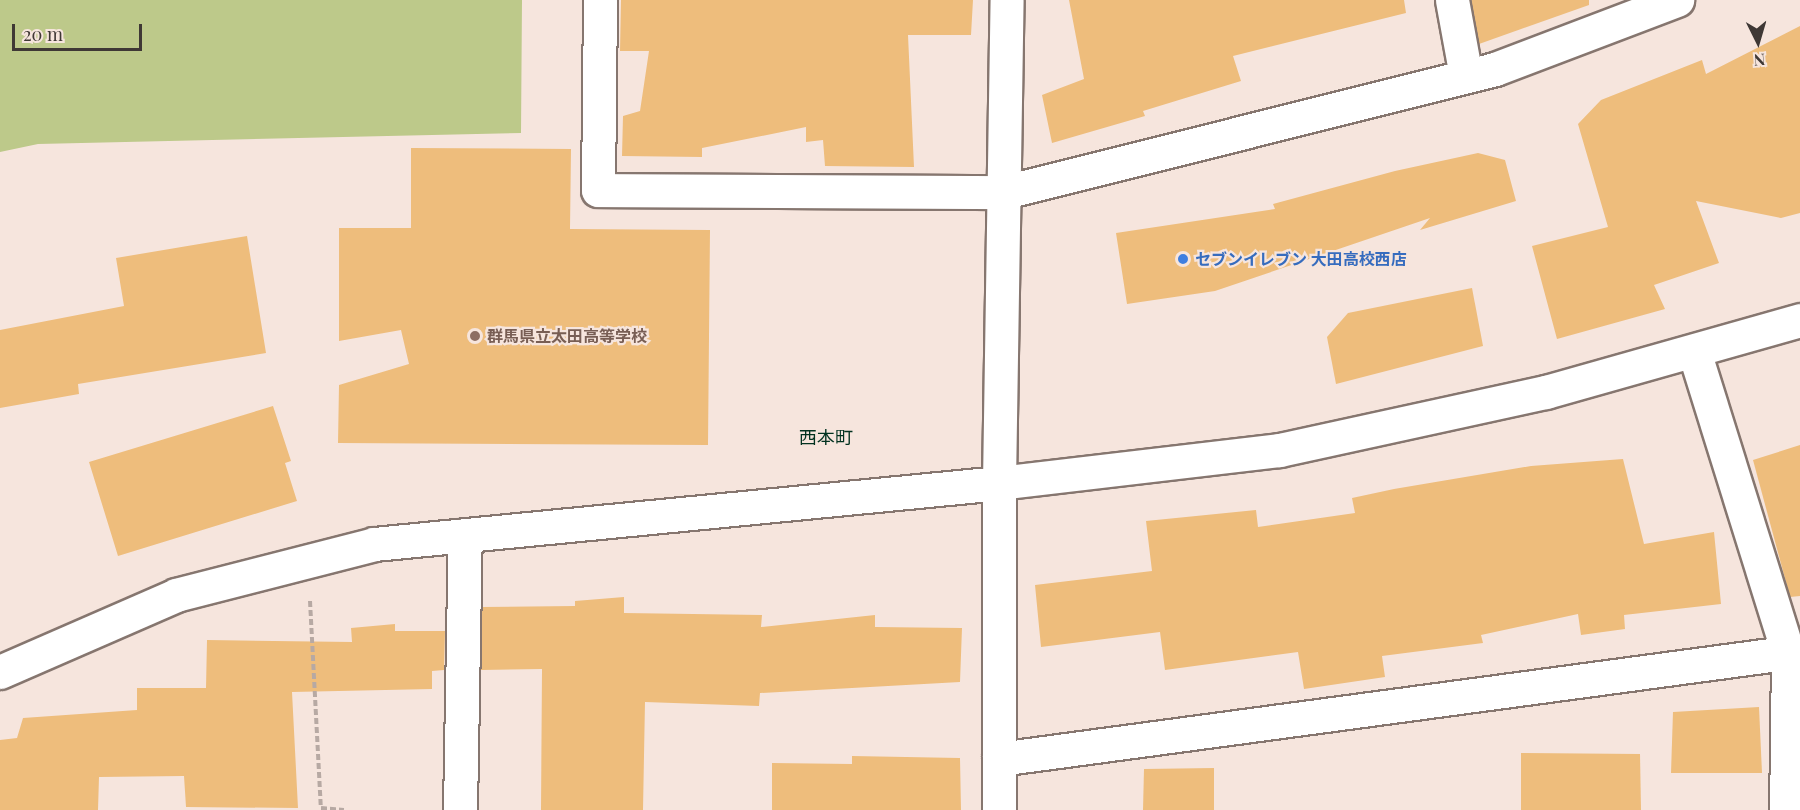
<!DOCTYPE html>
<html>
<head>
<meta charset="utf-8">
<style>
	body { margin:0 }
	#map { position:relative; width:1800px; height:810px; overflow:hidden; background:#f6e5dd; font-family:"Playfair Display","Noto Sans JP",serif }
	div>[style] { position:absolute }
	.green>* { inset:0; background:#bdc98a }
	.building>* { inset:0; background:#eebd7c }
	.path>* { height:4px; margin-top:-2px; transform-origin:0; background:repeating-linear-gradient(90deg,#b7a9a3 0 6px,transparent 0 9px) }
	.roads { filter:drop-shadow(2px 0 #86766f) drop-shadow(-2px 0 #86766f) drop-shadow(0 2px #86766f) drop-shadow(0 -2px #86766f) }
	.minor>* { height:33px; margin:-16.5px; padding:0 16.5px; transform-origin:16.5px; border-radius:16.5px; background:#fff }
	.dots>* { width:16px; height:16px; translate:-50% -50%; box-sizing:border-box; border:3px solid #f6e5dd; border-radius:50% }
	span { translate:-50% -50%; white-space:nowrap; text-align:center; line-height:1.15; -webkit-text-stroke:4.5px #f6e5dd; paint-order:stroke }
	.shop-label { font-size:16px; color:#366cbe; font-weight:700 }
	.left { translate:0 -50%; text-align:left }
	.education-label { font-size:16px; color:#785e54; font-weight:700 }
	.neighbourhood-label { font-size:18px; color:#023220 }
	.north { position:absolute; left:1728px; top:12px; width:60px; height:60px; -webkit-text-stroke:4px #f6e5dd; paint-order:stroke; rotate:175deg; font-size:16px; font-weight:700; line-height:24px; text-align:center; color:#3f3835 }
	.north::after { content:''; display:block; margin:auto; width:21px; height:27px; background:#3f3835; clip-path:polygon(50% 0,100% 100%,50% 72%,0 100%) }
	.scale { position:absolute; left:12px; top:24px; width:130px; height:27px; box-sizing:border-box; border:3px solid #3f3835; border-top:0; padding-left:8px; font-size:18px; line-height:21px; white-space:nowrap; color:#3f3835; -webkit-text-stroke:4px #f6e5dd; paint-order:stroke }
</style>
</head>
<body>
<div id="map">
	<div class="green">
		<div style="clip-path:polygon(0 0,522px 0,521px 133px,38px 144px,0 152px)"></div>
	</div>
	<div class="building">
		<div style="clip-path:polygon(621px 0,973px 0,971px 35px,908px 35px,914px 167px,825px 166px,823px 140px,806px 142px,806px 127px,702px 148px,702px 157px,622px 156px,623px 116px,640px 111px,649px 51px,620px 51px)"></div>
		<div style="clip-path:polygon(1069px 0,1404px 0,1406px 13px,1233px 56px,1241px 81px,1143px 111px,1145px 116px,1052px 143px,1042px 95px,1084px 79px)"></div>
		<div style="clip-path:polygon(1471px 0,1589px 0,1589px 5px,1479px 44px)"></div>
		<div style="clip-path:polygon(1800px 26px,1800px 213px,1781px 218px,1696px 201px,1719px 263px,1654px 285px,1665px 309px,1557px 339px,1532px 246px,1608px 227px,1578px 124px,1601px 100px,1702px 60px,1706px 74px)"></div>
		<div style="clip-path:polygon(411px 148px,571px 149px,570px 229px,710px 230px,708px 445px,338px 443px,339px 385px,409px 364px,401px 330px,339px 341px,339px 228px,411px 228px)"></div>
		<div style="clip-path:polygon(1478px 153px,1505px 160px,1516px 201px,1420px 230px,1430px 218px,1215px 291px,1127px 304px,1116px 233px,1275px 209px,1273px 204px,1395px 171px)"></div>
		<div style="clip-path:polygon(247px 236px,266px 353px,78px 384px,79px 394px,0 408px,0 330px,124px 306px,116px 258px)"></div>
		<div style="clip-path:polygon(1472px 288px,1483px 346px,1336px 384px,1327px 337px,1348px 313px)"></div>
		<div style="clip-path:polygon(273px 406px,291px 461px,285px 463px,297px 501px,118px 556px,89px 462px)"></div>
		<div style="clip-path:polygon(1800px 445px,1800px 596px,1790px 597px,1753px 460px)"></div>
		<div style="clip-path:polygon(1623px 459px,1644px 544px,1714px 532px,1721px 604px,1624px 615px,1625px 629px,1581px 635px,1578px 614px,1481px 635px,1483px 643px,1382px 656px,1385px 677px,1304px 689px,1298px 652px,1165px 670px,1160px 632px,1041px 647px,1035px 585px,1152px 571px,1146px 521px,1256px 510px,1258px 527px,1355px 513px,1352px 498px,1394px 489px,1531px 466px)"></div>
		<div style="clip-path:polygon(624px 597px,624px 613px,762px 615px,761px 627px,875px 615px,875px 627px,962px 628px,960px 682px,760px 693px,759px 706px,645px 702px,643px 810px,541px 810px,542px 669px,481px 670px,482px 607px,575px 606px,575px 601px)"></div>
		<div style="clip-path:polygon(395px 624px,395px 631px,445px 631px,444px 670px,432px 671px,432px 689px,292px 692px,298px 808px,186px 807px,184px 776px,99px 777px,98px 810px,0 810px,0 740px,17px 738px,23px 718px,137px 710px,137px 688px,206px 688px,207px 640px,352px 642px,351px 628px)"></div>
		<div style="clip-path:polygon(1759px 707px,1762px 773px,1671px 773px,1673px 712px)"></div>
		<div style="clip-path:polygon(1521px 753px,1640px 754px,1641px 810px,1521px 810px)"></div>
		<div style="clip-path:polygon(852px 756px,960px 758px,961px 810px,772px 810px,772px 763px,852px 764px)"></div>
		<div style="clip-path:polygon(1214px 768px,1214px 810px,1143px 810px,1144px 769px)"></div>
	</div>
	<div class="path">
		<div style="left:310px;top:601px;width:207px;rotate:87deg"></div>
		<div style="left:321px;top:808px;width:23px;rotate:5deg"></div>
	</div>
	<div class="roads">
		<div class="minor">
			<div style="left:600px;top:0;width:190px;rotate:90.6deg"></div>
			<div style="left:598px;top:190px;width:407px;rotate:0.3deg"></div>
			<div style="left:1005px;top:192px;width:505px;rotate:-14.09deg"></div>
			<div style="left:1495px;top:69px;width:195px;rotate:-20.8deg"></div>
			<div style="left:1452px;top:0;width:77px;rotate:79.6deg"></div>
			<div style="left:1694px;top:351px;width:316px;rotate:72.7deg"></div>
			<div style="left:1788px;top:653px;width:157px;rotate:90.7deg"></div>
			<div style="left:0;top:672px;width:192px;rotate:-23.6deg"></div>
			<div style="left:176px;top:595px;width:204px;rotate:-14.4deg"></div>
			<div style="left:374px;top:544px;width:628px;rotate:-5.57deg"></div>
			<div style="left:999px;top:483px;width:282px;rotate:-6.7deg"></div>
			<div style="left:1279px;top:450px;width:273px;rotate:-12.3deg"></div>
			<div style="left:1546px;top:392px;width:264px;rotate:-15.8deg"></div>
			<div style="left:999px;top:759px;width:808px;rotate:-7.68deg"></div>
			<div style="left:460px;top:810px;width:275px;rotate:-89deg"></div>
			<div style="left:999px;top:810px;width:327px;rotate:-90deg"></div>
			<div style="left:999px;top:483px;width:483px;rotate:-89.1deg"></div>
		</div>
	</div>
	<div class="dots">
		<div style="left:1183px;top:259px;background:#3f7fe0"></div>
		<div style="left:475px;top:336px;background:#8d6e63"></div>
	</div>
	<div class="shop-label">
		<span class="left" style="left:1195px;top:259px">セブンイレブン 大田高校西店</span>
	</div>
	<div class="education-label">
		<span class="left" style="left:487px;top:336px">群馬県立太田高等学校</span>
	</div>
	<div class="neighbourhood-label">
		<span style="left:826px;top:437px">西本町</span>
	</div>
	<div class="north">N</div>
	<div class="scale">20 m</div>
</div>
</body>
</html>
